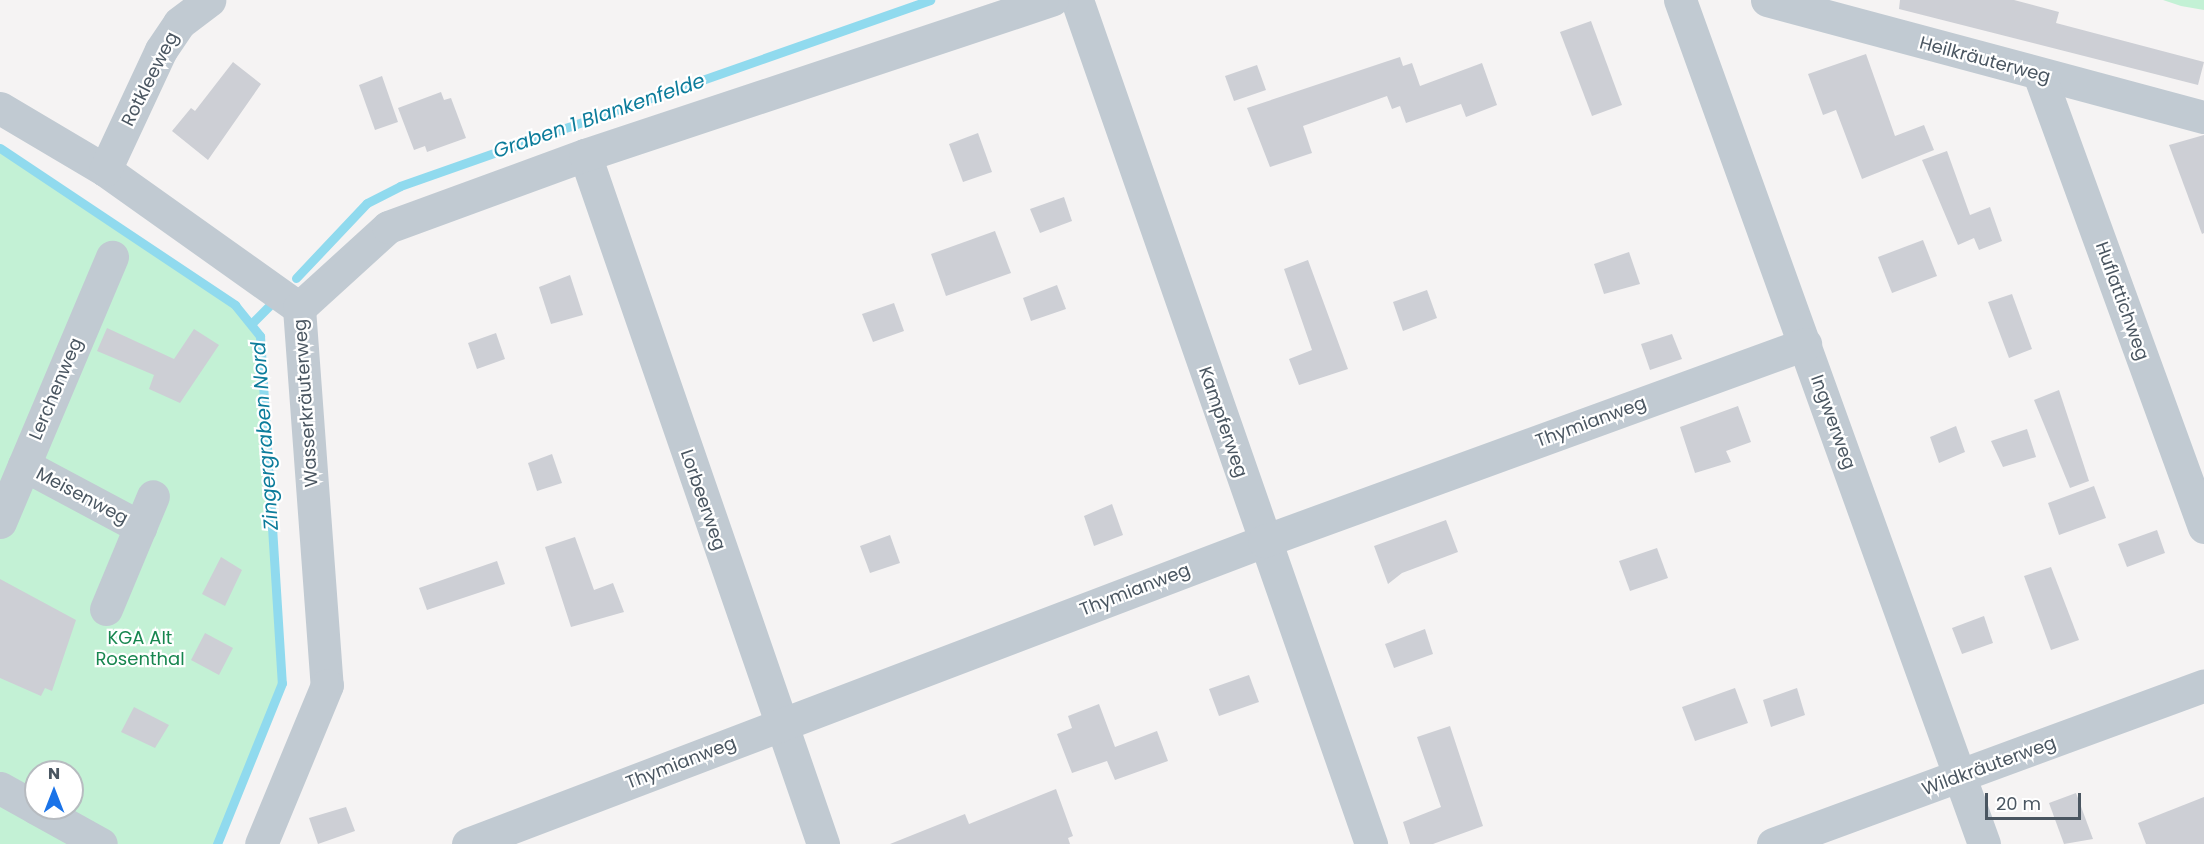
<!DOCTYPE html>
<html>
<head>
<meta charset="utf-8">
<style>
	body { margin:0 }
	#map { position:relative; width:2204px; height:844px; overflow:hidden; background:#f5f3f3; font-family:Poppins,sans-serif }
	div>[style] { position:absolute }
	.green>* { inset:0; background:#c3f1d5 }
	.stream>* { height:9px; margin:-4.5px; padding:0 4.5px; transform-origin:4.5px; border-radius:4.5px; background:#90daee }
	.building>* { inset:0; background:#cdcfd5 }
	.minor>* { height:33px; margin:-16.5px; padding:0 16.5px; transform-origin:16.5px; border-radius:16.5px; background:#c1cad2 }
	span { translate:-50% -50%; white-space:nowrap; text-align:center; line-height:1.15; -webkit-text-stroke:4.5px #fff; paint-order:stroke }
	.street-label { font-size:18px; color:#4a5661 }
	.park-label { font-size:18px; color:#17864f }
	.water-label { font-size:20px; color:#0c7c9b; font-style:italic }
	.north { position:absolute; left:24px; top:760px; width:60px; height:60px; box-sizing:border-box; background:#fff; border:2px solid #b7bbc0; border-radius:50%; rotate:0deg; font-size:16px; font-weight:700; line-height:24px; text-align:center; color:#4a5661 }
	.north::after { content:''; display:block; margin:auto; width:21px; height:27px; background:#1a73e8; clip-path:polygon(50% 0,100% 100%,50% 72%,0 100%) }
	.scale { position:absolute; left:1985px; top:793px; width:96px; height:27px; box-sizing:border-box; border:3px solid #4a5661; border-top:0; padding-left:8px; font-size:18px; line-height:21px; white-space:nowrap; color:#4a5661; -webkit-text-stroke:4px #fff; paint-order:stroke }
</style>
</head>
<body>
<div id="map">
	<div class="green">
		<div style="clip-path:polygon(2163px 0,2204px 0,2204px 10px,2181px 6px)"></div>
		<div style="clip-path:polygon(evenodd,0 148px,235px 305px,260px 336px,282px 683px,217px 844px,0 844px,0 148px,36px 772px,72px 772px,72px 808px,36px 808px,36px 772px)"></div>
	</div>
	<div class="stream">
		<div style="left:0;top:148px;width:283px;rotate:33.7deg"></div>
		<div style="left:235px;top:305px;width:40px;rotate:51deg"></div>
		<div style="left:260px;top:336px;width:348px;rotate:86.4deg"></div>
		<div style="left:282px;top:683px;width:174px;rotate:112deg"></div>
		<div style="left:296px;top:278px;width:103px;rotate:-46.6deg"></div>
		<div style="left:367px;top:203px;width:37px;rotate:-27deg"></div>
		<div style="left:400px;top:186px;width:562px;rotate:-19.34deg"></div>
		<div style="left:252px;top:323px;width:24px;rotate:-45deg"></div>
	</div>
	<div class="building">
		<div style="clip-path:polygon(1900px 0,2014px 0,2059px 12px,2056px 23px,2204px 62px,2198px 85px,1899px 9px)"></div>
		<div style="clip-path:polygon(1591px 21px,1622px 105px,1592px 116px,1560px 32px)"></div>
		<div style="clip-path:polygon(1866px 54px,1895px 136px,1924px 125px,1934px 150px,1862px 179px,1836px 110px,1823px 115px,1808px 74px)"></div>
		<div style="clip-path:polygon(1400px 57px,1403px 66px,1412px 63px,1420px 86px,1482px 63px,1497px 105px,1466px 117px,1461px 104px,1406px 123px,1400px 106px,1392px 109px,1387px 96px,1303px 126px,1312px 153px,1270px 167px,1247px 108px)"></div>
		<div style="clip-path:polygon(233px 62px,261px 84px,208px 160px,172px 131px,191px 108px,195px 111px)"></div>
		<div style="clip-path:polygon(1257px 65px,1266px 90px,1234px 101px,1225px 76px)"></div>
		<div style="clip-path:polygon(382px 76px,398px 122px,375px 130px,359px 85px)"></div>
		<div style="clip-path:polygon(441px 92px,444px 100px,451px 98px,466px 138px,427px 152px,425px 146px,414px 150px,398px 108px)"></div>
		<div style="clip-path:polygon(978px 133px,992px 172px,963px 182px,949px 144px)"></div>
		<div style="clip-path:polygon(2204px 135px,2204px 233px,2202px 234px,2169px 145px)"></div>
		<div style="clip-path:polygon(1947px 151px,1970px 215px,1990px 207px,2002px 241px,1979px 250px,1974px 238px,1958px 245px,1922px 160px)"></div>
		<div style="clip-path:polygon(1064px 197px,1072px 221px,1040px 233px,1030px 209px)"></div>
		<div style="clip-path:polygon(995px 231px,1011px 273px,946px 296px,931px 254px)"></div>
		<div style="clip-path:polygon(1923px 240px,1937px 276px,1892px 293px,1878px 257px)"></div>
		<div style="clip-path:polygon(1629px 252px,1640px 284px,1604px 294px,1594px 264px)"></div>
		<div style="clip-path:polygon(1308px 260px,1348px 369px,1299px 385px,1289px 359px,1312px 350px,1284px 269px)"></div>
		<div style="clip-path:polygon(570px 275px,583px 315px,551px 324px,539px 287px)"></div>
		<div style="clip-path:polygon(1057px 285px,1066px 309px,1031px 321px,1023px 298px)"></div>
		<div style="clip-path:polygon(1427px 290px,1437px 318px,1403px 331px,1393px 302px)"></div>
		<div style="clip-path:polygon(2012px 294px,2032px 349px,2009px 358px,1988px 302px)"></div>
		<div style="clip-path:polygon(894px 303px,904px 331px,873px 342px,862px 314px)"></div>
		<div style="clip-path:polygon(107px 328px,174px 359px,194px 329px,219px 345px,180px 403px,149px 389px,154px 375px,97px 351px)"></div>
		<div style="clip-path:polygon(496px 333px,505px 359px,477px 369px,468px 343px)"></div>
		<div style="clip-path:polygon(1672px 334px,1682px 359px,1650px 370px,1641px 344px)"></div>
		<div style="clip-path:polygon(2059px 390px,2089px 481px,2070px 488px,2034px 400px)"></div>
		<div style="clip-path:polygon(1738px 406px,1751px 442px,1726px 451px,1731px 462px,1695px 473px,1680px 427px)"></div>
		<div style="clip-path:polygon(1956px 426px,1965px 452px,1939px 463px,1930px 437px)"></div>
		<div style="clip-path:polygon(2027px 429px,2036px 457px,2003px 467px,1991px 441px)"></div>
		<div style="clip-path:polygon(552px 454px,562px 483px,537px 491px,528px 463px)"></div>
		<div style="clip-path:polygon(2094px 486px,2106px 518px,2059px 535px,2048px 503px)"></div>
		<div style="clip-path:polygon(1112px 504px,1123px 535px,1094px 546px,1084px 516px)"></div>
		<div style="clip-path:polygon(1446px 520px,1458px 552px,1402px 573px,1388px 584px,1374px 546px)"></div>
		<div style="clip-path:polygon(2157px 530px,2165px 553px,2127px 567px,2118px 544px)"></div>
		<div style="clip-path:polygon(890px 535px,900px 563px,870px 573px,860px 546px)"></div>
		<div style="clip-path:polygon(575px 537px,594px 590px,613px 583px,624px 612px,571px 627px,545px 547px)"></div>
		<div style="clip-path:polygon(1657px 548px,1668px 578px,1630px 591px,1619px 561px)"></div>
		<div style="clip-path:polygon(221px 557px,242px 570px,225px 606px,202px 594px)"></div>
		<div style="clip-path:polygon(497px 561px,505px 584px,427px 610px,419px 588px)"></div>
		<div style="clip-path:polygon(2051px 567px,2079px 640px,2051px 650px,2024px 576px)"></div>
		<div style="clip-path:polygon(0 579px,76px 620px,52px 691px,45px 688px,41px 696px,0 678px)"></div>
		<div style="clip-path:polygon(1984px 616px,1993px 643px,1962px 654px,1952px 628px)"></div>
		<div style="clip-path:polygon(1425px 629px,1433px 654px,1394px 668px,1385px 644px)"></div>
		<div style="clip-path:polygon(205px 633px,233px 648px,219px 675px,191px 660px)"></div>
		<div style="clip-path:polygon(1249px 675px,1259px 702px,1219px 716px,1209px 689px)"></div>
		<div style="clip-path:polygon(1735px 688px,1748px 723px,1695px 741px,1682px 707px)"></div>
		<div style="clip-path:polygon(1797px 688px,1805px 715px,1771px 727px,1763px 700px)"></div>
		<div style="clip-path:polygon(1099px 704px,1115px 747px,1157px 731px,1168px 761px,1115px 780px,1107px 761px,1072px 773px,1057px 734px,1072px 728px,1068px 716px)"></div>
		<div style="clip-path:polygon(134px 707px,169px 725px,155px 748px,121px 732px)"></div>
		<div style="clip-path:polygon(1450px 726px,1483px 826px,1433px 844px,1410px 844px,1403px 822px,1441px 807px,1417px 737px)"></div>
		<div style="clip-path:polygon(1056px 789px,1073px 836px,1068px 838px,1070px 844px,890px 844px,965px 814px,969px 824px)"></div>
		<div style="clip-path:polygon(2076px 793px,2093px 839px,2064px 844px,2049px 803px)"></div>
		<div style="clip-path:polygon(2204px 797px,2204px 844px,2146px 844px,2138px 823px)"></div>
		<div style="clip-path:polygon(346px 807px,355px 831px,318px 844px,309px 818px)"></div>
	</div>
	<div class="minor">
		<div style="left:1077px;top:0;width:894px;rotate:70.79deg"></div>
		<div style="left:1680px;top:0;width:897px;rotate:70.19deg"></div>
		<div style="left:1767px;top:0;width:452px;rotate:15deg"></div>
		<div style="left:2039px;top:74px;width:482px;rotate:70deg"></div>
		<div style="left:0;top:108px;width:122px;rotate:30.6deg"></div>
		<div style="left:105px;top:170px;width:238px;rotate:35.4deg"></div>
		<div style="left:299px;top:308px;width:378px;rotate:85.8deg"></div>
		<div style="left:327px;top:685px;width:172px;rotate:112.5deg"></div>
		<div style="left:585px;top:155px;width:729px;rotate:70.94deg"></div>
		<div style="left:105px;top:170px;width:132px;rotate:-65deg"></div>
		<div style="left:161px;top:50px;width:32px;rotate:-56deg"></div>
		<div style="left:179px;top:23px;width:38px;rotate:-37deg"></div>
		<div style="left:299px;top:308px;width:120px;rotate:-42.3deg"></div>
		<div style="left:388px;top:227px;width:210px;rotate:-20.1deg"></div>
		<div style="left:585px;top:155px;width:492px;rotate:-18.4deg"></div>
		<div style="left:24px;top:465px;width:132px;rotate:28.1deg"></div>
		<div style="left:0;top:522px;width:288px;rotate:-67.1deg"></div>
		<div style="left:106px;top:609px;width:122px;rotate:-67.4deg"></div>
		<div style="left:0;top:788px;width:41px;rotate:29.1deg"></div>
		<div style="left:36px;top:808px;width:74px;rotate:29deg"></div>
		<div style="left:468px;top:844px;width:852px;rotate:-20.84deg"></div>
		<div style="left:1264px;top:541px;width:576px;rotate:-20.01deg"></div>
		<div style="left:1773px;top:844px;width:459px;rotate:-20.2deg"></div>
	</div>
	<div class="street-label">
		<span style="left:1985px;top:60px;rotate:15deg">Heilkräuterweg</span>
		<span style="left:150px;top:79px;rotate:-63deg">Rotkleeweg</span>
		<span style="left:2122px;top:301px;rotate:70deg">Huflattichweg</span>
		<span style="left:56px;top:389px;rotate:-67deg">Lerchenweg</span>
		<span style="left:306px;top:403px;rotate:-94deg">Wasserkräuterweg</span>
		<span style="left:1223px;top:422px;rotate:71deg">Kampferweg</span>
		<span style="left:1591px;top:422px;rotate:-20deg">Thymianweg</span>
		<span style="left:1833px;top:422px;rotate:70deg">Ingwerweg</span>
		<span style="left:82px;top:496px;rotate:28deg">Meisenweg</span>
		<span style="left:703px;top:500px;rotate:71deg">Lorbeerweg</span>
		<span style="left:1135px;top:590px;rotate:-21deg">Thymianweg</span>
		<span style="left:681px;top:763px;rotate:-21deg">Thymianweg</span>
		<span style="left:1989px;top:766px;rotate:-20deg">Wildkräuterweg</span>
	</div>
	<div class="park-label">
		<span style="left:140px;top:649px">KGA Alt<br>Rosenthal</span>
	</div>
	<div class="water-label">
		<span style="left:599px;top:116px;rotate:-19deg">Graben 1 Blankenfelde</span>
		<span style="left:265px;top:436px;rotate:-94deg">Zingergraben Nord</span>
	</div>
	<div class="north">N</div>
	<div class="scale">20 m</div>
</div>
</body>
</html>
